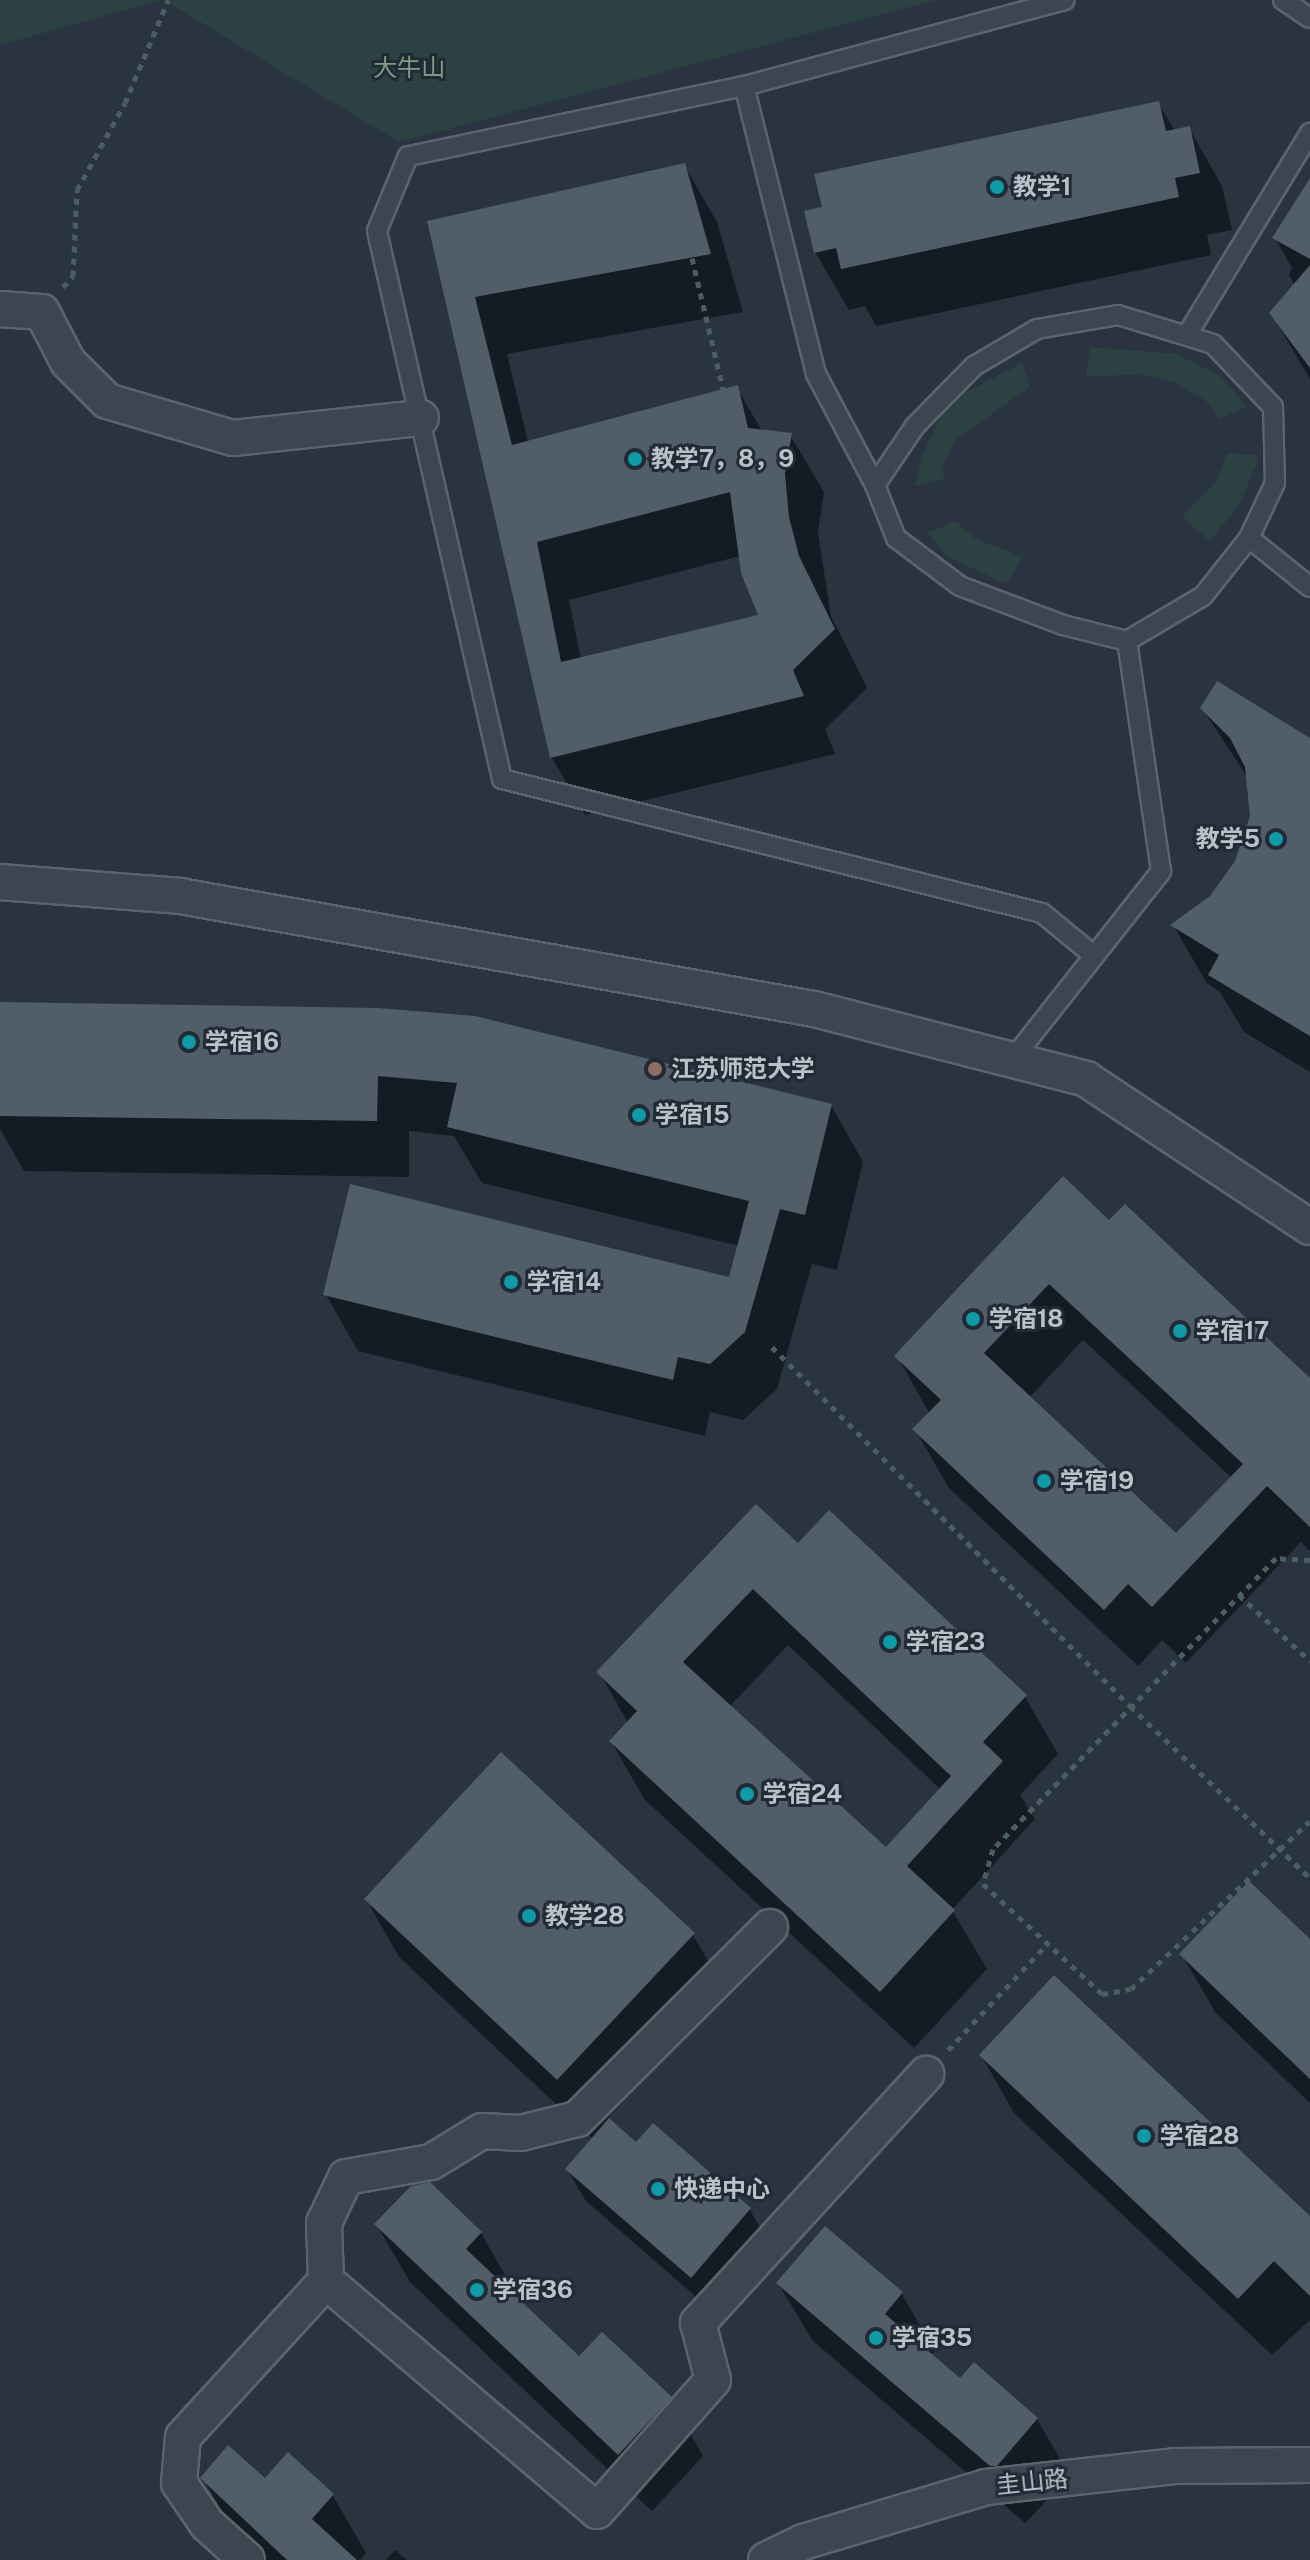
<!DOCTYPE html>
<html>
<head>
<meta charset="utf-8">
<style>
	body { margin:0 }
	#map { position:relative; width:1310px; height:2560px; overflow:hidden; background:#293440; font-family:"Public Sans","Noto Sans SC",sans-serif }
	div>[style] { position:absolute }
	.green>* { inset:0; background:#2c4142 }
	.shadow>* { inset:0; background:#0007 }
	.building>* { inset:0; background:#525d6a }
	.path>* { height:5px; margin-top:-2.5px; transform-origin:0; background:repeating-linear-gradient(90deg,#4b5e60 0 6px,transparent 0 12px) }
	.roads { filter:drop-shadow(2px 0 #5b646d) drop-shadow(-2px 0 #5b646d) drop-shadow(0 2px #5b646d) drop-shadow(0 -2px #5b646d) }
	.lane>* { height:18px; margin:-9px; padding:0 9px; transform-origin:9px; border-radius:9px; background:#3d4650 }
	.street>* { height:34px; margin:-17px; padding:0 17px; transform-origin:17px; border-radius:17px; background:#3d4650 }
	.dots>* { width:22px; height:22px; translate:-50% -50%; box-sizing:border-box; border:4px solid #222b35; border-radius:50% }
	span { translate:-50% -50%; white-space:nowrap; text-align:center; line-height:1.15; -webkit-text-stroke:6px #222b35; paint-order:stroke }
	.park-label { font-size:24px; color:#7a9e81 }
	.poi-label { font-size:24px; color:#bac1ca; font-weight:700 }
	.left { translate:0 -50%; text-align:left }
	.right { translate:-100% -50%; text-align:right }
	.street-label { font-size:24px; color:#bac1ca }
</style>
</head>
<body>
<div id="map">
	<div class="green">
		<div style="clip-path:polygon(0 0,162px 0,0 45px)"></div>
		<div style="clip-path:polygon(164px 0,936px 0,399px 142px)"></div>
		<div style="clip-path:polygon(1090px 347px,1176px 354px,1222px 377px,1247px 407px,1220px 419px,1206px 401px,1176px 383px,1142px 374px,1086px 377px)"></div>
		<div style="clip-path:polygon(1022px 363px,1030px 387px,956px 439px,943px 465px,944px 479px,915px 486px,922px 455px,940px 418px,965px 393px)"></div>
		<div style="clip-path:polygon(1227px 453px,1256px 455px,1257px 462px,1240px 504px,1210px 541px,1182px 517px,1217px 480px)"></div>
		<div style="clip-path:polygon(955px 521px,976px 539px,1023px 557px,1006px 584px,946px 556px,928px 533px)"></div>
	</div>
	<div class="shadow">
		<div style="clip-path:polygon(1158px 103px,1175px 131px,1189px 128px,1222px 186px,1232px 230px,1207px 235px,1211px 255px,876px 326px,865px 306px,849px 310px,815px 252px)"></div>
		<div style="clip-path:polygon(evenodd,684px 165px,717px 222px,743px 312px,507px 354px,528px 442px,737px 388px,762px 431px,790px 435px,824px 492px,818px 533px,831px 616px,867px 688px,825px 729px,835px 754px,585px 815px,552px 758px,430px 223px,684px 165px,740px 556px,761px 616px,581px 659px,569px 600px,740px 556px)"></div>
		<div style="clip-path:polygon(1310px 213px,1310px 379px,1271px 313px,1295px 286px,1289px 275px,1292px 268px,1275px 238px)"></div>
		<div style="clip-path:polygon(1202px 708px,1310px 740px,1310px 1072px,1244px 1032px,1220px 992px,1206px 982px,1173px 925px,1212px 897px,1237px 862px,1252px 816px,1248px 778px)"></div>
		<div style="clip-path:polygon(0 1004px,831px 1105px,863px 1162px,837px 1270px,812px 1264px,777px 1389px,743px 1420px,710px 1412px,705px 1436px,358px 1351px,326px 1295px,731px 1279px,739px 1246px,482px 1183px,454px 1136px,409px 1131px,409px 1177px,24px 1171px,0 1129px)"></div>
		<div style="clip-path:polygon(evenodd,1110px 1223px,1310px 1380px,1310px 1551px,1301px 1542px,1186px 1663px,1162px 1640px,1138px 1666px,948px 1487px,915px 1429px,930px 1414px,897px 1356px,1110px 1223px,1083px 1340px,1232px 1478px,1176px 1536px,1029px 1398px,1083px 1340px)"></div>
		<div style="clip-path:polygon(evenodd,798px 1546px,1025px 1697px,1058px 1754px,1020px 1795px,1035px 1819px,952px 1910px,987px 1969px,914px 2048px,644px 1799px,611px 1741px,628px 1723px,599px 1672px,798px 1546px,788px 1645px,941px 1790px,886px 1850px,729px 1707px,788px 1645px)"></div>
		<div style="clip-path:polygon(366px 1899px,693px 1935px,726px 1992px,607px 2119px,636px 2144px,653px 2126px,750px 2210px,768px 2242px,710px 2309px,586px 2201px,567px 2169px,593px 2139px,399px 1957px)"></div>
		<div style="clip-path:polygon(1310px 1942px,1310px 2103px,1215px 2012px,1182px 1955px)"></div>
		<div style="clip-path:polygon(981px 2055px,1310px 2219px,1310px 2320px,1272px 2355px,1014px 2113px)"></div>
		<div style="clip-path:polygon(377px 2225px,481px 2233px,514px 2291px,510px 2294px,579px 2359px,670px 2398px,703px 2456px,652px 2511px,410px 2282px)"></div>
		<div style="clip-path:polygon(778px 2283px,901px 2293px,935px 2351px,930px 2356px,960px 2381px,1037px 2419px,1070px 2476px,1025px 2523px,812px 2340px)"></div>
		<div style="clip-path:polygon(202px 2476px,265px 2481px,333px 2496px,366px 2553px,360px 2560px,263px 2560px,235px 2534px)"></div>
		<div style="clip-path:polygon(395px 2550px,407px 2560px,386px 2560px)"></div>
	</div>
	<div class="building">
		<div style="clip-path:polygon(1159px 101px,1166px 131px,1190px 126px,1200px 173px,1175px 178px,1179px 197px,841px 269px,836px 248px,814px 253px,804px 211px,822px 207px,814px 174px)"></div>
		<div style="clip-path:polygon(evenodd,685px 163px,711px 254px,475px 297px,512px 445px,738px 385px,748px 428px,792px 433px,785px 474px,789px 517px,799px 556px,835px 629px,793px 670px,804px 696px,550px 758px,427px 221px,685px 163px,730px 492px,741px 573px,758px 615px,561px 662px,537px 542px,730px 492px)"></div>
		<div style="clip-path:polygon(1310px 178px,1310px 259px,1272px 238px)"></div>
		<div style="clip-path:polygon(1310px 265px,1310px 368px,1269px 313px)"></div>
		<div style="clip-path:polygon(1217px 681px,1310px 738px,1310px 1036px,1208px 975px,1219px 955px,1170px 925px,1210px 896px,1235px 861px,1250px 816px,1245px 767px,1230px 738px,1200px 708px)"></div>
		<div style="clip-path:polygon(0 1002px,378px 1008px,475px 1016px,832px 1104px,805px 1215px,780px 1209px,745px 1332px,710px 1364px,678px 1357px,673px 1380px,323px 1295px,350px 1184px,729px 1277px,749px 1201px,447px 1127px,457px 1083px,378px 1076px,377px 1121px,0 1116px)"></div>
		<div style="clip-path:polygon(evenodd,1063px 1176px,1109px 1220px,1125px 1204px,1310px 1378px,1310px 1527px,1267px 1486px,1152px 1607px,1128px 1584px,1104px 1610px,912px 1429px,941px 1400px,894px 1356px,1063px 1176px,1049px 1284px,1243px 1464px,1176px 1533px,984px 1353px,1049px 1284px)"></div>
		<div style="clip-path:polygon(evenodd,756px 1504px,798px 1543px,829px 1510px,1027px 1695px,983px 1742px,1003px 1761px,907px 1866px,955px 1910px,880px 1992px,609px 1741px,637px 1711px,596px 1672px,756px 1504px,753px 1589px,951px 1776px,886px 1847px,683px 1662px,753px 1589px)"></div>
		<div style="clip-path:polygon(501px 1752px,695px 1933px,557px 2080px,364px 1899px)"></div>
		<div style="clip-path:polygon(1249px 1881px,1310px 1939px,1310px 2079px,1179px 1954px)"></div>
		<div style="clip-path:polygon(1054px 1975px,1310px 2216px,1310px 2296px,1274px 2261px,1238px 2299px,979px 2055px)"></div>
		<div style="clip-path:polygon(609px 2118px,636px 2142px,653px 2123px,751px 2208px,691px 2278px,565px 2169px)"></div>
		<div style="clip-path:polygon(430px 2182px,482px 2232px,466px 2249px,579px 2356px,602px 2332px,672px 2397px,618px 2455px,374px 2224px,411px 2186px)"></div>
		<div style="clip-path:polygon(825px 2226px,903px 2292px,885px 2314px,960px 2378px,974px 2362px,1038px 2418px,997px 2466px,990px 2466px,776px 2283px)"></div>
		<div style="clip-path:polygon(228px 2445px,265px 2478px,288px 2452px,334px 2494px,312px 2519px,357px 2560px,287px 2560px,200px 2478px)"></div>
	</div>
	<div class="path">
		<div style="left:692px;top:258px;width:135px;rotate:76.7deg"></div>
		<div style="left:63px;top:287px;width:15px;rotate:-48deg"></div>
		<div style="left:73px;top:276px;width:86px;rotate:-87.3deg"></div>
		<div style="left:77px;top:190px;width:99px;rotate:-61.1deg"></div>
		<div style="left:125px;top:103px;width:112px;rotate:-67.3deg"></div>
		<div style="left:772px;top:1347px;width:507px;rotate:45.08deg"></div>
		<div style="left:1130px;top:1706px;width:249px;rotate:43.7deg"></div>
		<div style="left:1310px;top:1560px;width:34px;rotate:-177deg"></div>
		<div style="left:1276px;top:1558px;width:406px;rotate:134.2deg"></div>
		<div style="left:993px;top:1849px;width:36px;rotate:106deg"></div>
		<div style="left:983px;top:1884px;width:162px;rotate:42.7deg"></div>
		<div style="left:1102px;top:1994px;width:29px;rotate:-10deg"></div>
		<div style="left:1131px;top:1989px;width:245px;rotate:-43.2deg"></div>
		<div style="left:1239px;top:1595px;width:97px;rotate:42.9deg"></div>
		<div style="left:948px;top:2050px;width:146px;rotate:-46.9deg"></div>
	</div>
	<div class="roads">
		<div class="lane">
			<div style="left:1283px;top:0;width:32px;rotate:34deg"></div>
			<div style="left:744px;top:86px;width:332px;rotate:-15deg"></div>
			<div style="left:1187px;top:335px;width:237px;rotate:-58.7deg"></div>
			<div style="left:875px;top:485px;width:71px;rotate:-55.9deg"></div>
			<div style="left:915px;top:426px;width:84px;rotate:-45.5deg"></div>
			<div style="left:974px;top:366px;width:73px;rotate:-30.4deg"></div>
			<div style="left:1037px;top:329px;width:82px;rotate:-9.8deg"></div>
			<div style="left:1118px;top:315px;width:99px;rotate:17deg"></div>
			<div style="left:1213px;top:344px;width:87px;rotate:46.4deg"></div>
			<div style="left:1273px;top:407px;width:76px;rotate:88.5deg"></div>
			<div style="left:1275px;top:483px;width:61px;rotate:115.3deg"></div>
			<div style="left:1249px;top:538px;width:74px;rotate:128.4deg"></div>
			<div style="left:1203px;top:596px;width:88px;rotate:149.4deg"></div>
			<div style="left:1127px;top:641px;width:66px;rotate:-166deg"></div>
			<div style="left:1063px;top:625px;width:110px;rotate:-159.3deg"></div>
			<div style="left:960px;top:586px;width:80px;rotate:-143.1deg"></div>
			<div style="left:896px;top:538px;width:57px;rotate:-111.6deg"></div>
			<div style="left:875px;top:485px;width:126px;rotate:-118deg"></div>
			<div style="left:816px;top:374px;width:297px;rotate:-104deg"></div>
			<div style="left:744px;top:86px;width:343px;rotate:168.2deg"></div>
			<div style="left:408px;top:156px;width:81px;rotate:112.5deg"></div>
			<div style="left:377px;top:231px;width:562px;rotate:77.15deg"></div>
			<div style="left:502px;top:779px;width:556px;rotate:13.94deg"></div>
			<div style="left:1042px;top:913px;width:65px;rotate:39.4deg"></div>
			<div style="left:1249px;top:538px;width:78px;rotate:38.8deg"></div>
			<div style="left:1012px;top:1060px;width:241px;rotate:-51.7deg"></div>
			<div style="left:1161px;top:871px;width:232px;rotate:-98.4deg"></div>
		</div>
		<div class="street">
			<div style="left:0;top:309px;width:42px;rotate:4.1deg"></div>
			<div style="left:42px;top:312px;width:56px;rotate:62.5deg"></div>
			<div style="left:68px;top:362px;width:55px;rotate:45deg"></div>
			<div style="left:107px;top:401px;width:131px;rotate:16.4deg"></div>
			<div style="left:233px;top:438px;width:189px;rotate:-6.1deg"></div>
			<div style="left:0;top:882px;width:181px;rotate:4.4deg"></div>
			<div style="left:180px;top:896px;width:644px;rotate:10.11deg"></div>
			<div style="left:814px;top:1009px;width:281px;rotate:14.4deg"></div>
			<div style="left:1086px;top:1079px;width:268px;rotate:33.5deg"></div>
			<div style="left:770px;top:1927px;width:272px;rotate:135.1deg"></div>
			<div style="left:577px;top:2119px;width:58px;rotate:166deg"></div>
			<div style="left:521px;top:2133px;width:39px;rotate:-177deg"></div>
			<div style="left:482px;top:2131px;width:60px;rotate:148.7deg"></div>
			<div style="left:431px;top:2162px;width:86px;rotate:170deg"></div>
			<div style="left:346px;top:2177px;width:51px;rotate:115.6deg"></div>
			<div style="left:324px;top:2223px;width:58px;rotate:88deg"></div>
			<div style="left:326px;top:2281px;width:355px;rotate:40.3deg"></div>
			<div style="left:597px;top:2511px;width:175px;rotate:-48.5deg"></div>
			<div style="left:713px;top:2380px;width:59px;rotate:-104.7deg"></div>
			<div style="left:698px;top:2323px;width:338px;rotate:-47.5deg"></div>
			<div style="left:247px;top:2560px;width:54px;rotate:-138deg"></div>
			<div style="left:207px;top:2524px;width:50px;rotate:-124.3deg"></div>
			<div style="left:179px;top:2483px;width:46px;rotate:-85deg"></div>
			<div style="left:183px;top:2437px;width:212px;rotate:-47.5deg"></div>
			<div style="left:766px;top:2560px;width:41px;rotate:-25.9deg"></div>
			<div style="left:803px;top:2542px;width:191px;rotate:-16.7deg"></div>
			<div style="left:986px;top:2487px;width:190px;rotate:-6.3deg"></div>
			<div style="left:1175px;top:2466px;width:135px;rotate:-0.4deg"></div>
		</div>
	</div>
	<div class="dots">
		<div style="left:997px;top:187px;background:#0f9aa8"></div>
		<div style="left:635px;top:459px;background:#0f9aa8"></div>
		<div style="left:1276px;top:839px;background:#0f9aa8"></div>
		<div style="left:189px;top:1042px;background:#0f9aa8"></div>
		<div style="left:655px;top:1069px;background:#8d6e63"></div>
		<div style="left:639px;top:1115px;background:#0f9aa8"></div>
		<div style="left:511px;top:1282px;background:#0f9aa8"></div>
		<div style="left:973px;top:1319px;background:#0f9aa8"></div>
		<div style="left:1180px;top:1331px;background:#0f9aa8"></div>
		<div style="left:1044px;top:1481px;background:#0f9aa8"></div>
		<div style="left:890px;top:1642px;background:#0f9aa8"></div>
		<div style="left:747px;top:1794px;background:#0f9aa8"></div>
		<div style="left:529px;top:1916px;background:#0f9aa8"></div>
		<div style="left:1144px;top:2136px;background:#0f9aa8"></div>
		<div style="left:658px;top:2189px;background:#0f9aa8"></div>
		<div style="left:477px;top:2290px;background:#0f9aa8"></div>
		<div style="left:876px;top:2338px;background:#0f9aa8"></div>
	</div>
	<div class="park-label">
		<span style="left:409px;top:68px">大牛山</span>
	</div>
	<div class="poi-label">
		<span class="left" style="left:1013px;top:187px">教学1</span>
		<span class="left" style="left:651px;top:459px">教学7，8，9</span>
		<span class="right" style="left:1260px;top:839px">教学5</span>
		<span class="left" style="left:205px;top:1042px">学宿16</span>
		<span class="left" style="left:671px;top:1069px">江苏师范大学</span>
		<span class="left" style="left:655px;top:1115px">学宿15</span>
		<span class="left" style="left:527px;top:1282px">学宿14</span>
		<span class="left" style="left:989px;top:1319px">学宿18</span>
		<span class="left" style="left:1196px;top:1331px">学宿17</span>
		<span class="left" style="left:1060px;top:1481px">学宿19</span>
		<span class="left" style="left:906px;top:1642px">学宿23</span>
		<span class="left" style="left:763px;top:1794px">学宿24</span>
		<span class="left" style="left:545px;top:1916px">教学28</span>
		<span class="left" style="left:1160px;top:2136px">学宿28</span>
		<span class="left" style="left:674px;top:2189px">快递中心</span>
		<span class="left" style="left:493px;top:2290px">学宿36</span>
		<span class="left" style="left:892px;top:2338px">学宿35</span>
	</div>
	<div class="street-label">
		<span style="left:1032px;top:2482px;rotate:-6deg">圭山路</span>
	</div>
</div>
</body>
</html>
